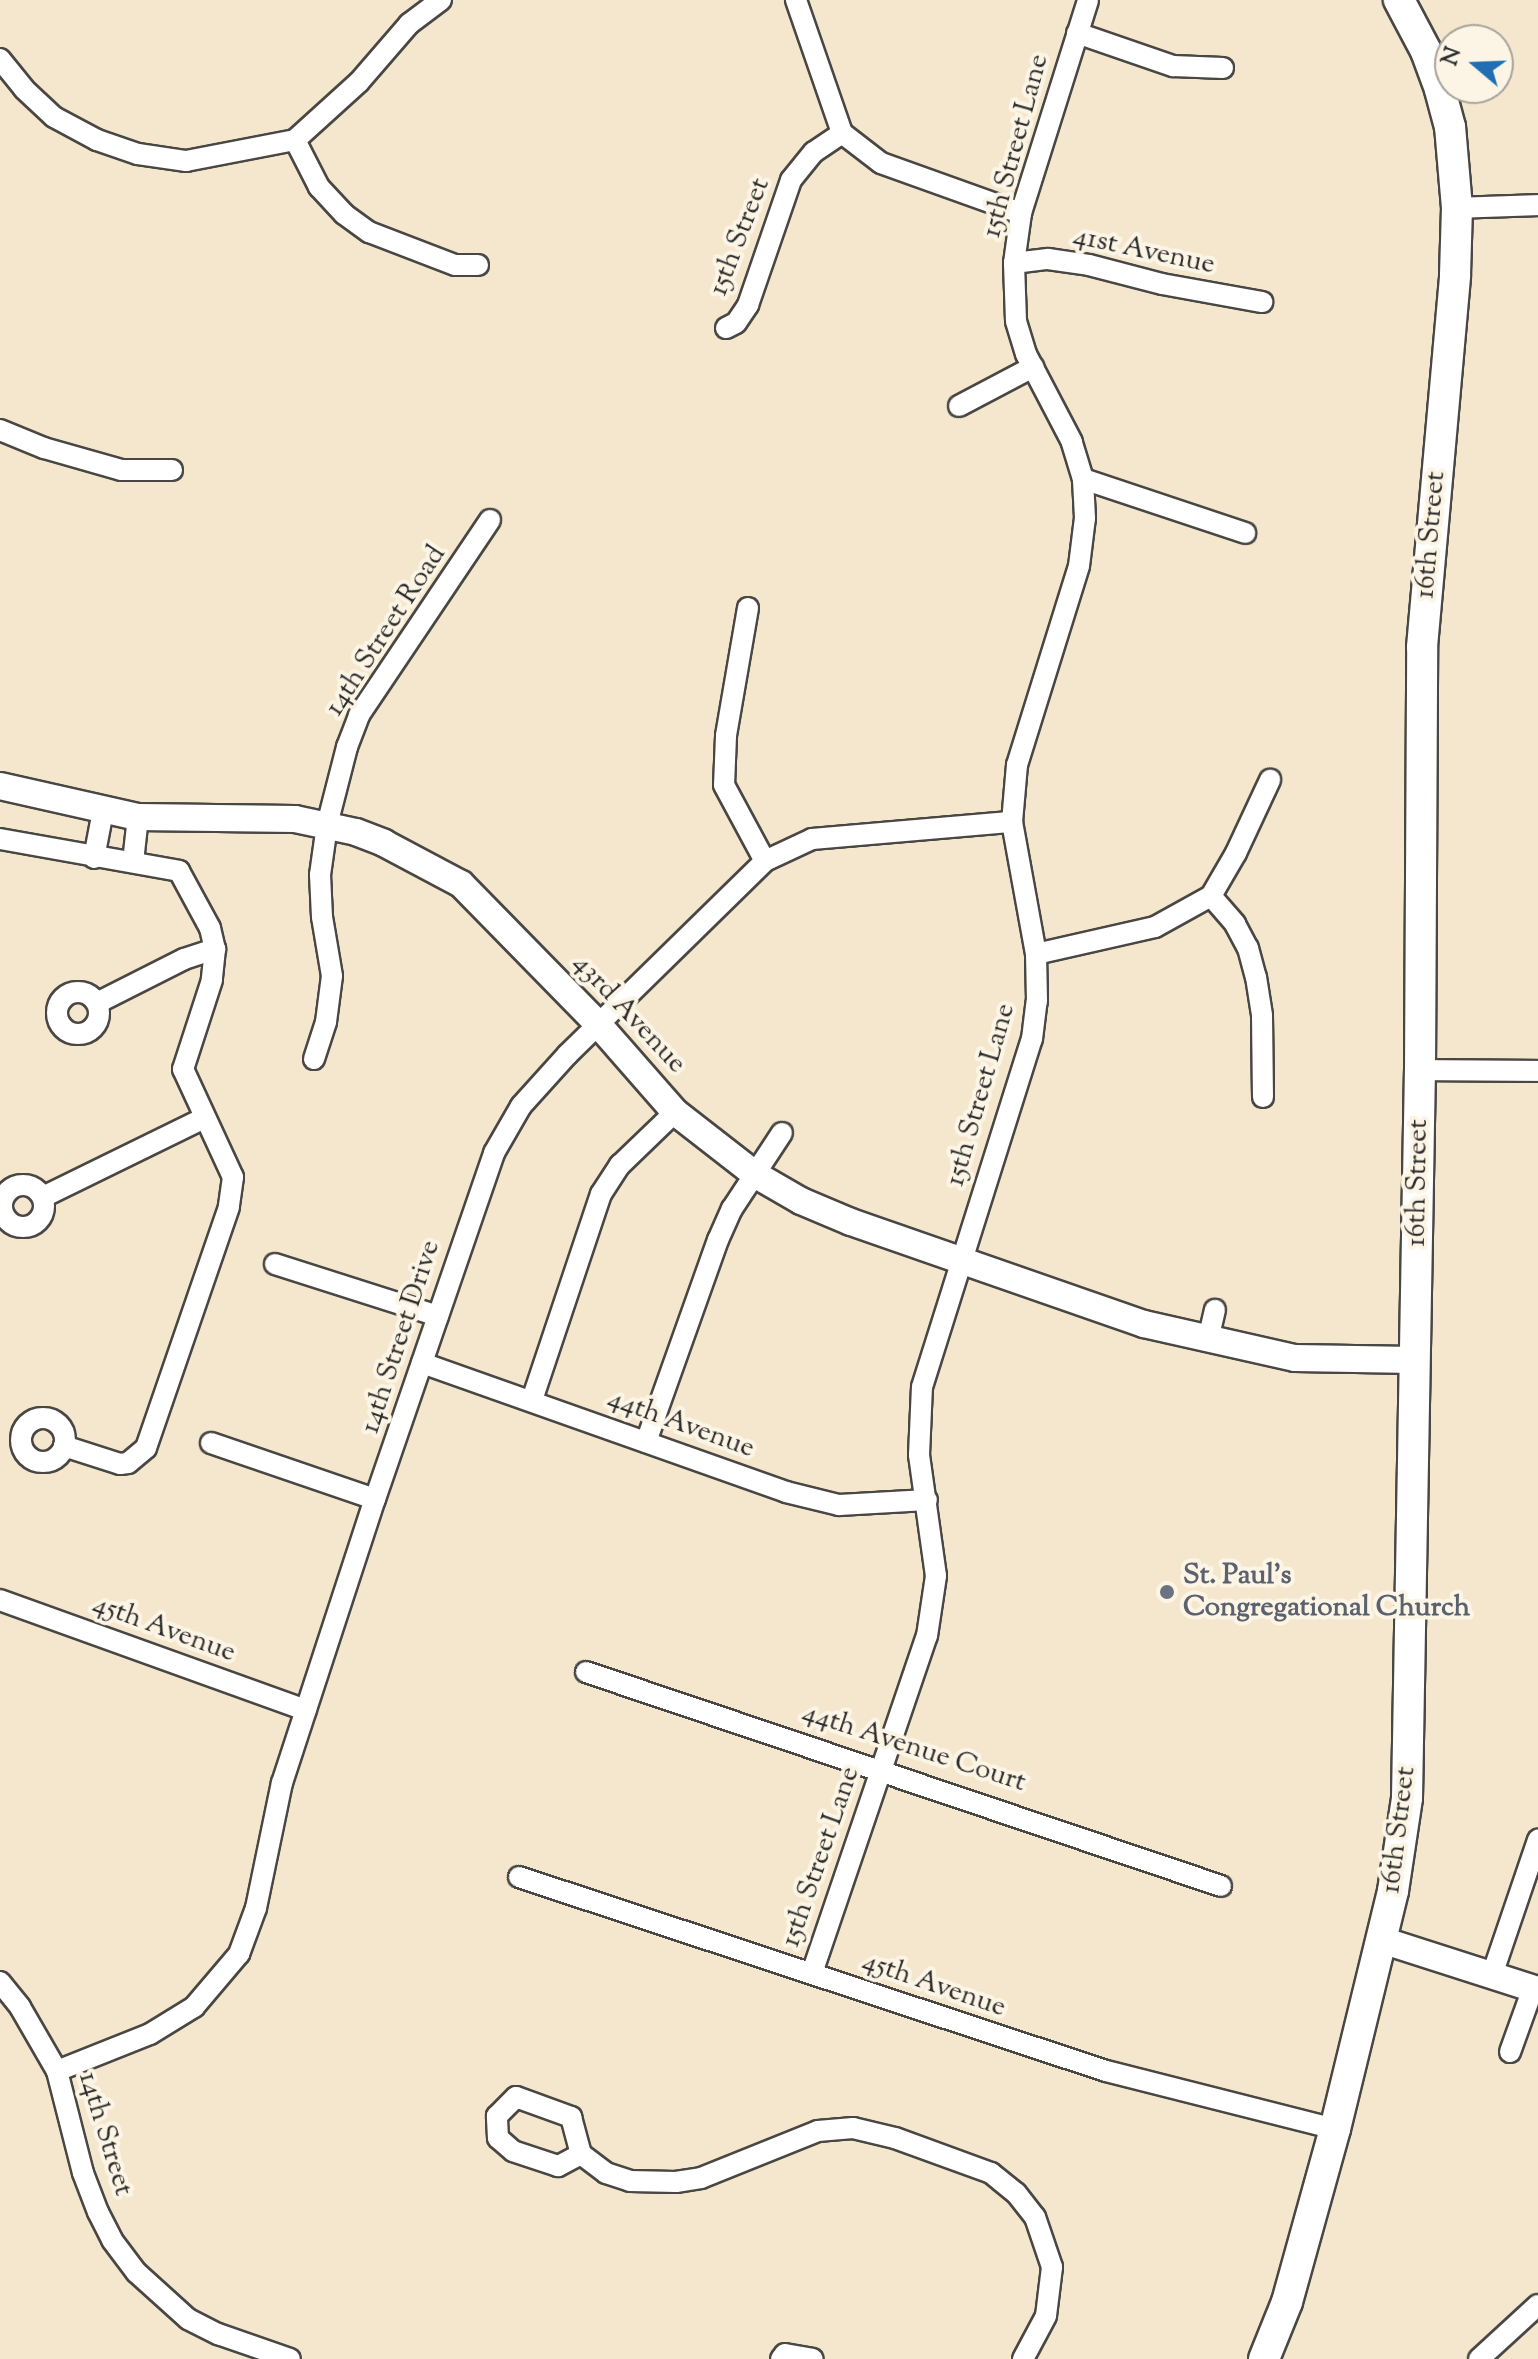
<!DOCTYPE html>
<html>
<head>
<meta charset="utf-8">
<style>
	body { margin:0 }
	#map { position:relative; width:1538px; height:2359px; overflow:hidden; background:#f5e7ce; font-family:"Sorts Mill Goudy",serif }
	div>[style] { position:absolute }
	.roads { filter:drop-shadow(2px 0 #494743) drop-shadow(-2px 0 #494743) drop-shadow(0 2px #494743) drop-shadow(0 -2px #494743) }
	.minor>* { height:20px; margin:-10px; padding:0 10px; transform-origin:10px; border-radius:10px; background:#fff }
	.minor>.ring { margin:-10px; padding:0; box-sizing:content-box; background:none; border:20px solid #fff; border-radius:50% }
	.tertiary>* { height:26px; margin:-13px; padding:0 13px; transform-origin:13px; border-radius:13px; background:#fff }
	.secondary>* { height:30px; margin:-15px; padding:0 15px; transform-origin:15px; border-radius:15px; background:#fff }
	.dots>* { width:22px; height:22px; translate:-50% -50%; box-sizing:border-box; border:4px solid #fcf5e5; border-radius:50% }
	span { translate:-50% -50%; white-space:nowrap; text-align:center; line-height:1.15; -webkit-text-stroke:8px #fcf5e5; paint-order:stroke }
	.street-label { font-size:28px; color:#2b2b2b }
	.worship-label { font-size:28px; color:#5b616d; font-weight:700 }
	.left { translate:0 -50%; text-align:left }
	.north { position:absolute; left:1434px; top:24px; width:80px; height:80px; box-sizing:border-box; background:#fcf5e5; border:2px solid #a8a49b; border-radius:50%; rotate:289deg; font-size:22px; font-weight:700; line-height:32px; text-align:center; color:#2b2b2b }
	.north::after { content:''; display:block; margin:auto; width:28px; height:36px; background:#1f6fb2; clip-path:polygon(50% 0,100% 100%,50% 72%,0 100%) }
</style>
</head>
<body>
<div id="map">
	<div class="roads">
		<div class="minor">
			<div style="left:796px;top:0;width:141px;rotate:70.9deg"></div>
			<div style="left:842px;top:133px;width:49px;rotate:37.6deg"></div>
			<div style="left:881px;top:163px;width:149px;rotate:19.7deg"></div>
			<div style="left:1077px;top:33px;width:102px;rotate:19deg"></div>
			<div style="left:1173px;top:66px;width:50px;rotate:2.3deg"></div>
			<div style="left:0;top:59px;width:38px;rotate:51deg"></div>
			<div style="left:24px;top:89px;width:41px;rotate:43deg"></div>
			<div style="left:54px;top:117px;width:49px;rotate:28.1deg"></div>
			<div style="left:97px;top:140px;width:43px;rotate:18.9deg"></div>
			<div style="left:138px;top:154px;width:49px;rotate:8.3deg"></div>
			<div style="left:186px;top:161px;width:111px;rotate:-10.9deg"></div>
			<div style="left:295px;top:140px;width:86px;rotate:-42.2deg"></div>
			<div style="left:359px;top:82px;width:77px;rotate:-49.2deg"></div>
			<div style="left:409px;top:24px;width:40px;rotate:-37deg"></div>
			<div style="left:295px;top:140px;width:53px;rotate:62.9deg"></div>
			<div style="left:319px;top:187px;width:37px;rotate:47deg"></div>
			<div style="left:344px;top:214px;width:31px;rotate:36deg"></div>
			<div style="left:369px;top:232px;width:92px;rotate:21deg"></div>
			<div style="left:455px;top:265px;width:23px"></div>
			<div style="left:1457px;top:208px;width:81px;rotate:-2.1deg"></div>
			<div style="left:1014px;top:263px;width:34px;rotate:-7deg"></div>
			<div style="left:1048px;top:259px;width:41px;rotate:8.3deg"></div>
			<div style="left:1089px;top:265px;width:75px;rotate:14.6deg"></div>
			<div style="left:1162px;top:284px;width:102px;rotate:10.2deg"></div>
			<div style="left:726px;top:328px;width:11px;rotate:-27deg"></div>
			<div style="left:736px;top:323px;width:22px;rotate:-56deg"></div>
			<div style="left:748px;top:305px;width:132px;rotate:-71deg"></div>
			<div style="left:791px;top:180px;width:36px;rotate:-51deg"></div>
			<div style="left:814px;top:152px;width:34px;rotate:-34deg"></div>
			<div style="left:959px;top:406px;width:84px;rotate:-27.8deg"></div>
			<div style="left:0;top:430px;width:48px;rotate:22.2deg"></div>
			<div style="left:44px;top:448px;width:80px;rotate:15.9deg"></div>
			<div style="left:121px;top:470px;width:51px"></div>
			<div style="left:1083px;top:479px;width:171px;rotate:18.4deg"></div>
			<div style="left:748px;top:608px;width:130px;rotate:99.8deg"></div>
			<div style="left:726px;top:736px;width:49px;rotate:92.3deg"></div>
			<div style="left:724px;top:785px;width:86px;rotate:61.7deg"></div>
			<div style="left:0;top:839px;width:182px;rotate:10.1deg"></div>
			<div style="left:179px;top:871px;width:65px;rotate:61.5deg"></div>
			<div style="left:210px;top:928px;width:22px;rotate:77deg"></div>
			<div style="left:215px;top:949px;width:31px;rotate:96deg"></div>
			<div style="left:212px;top:980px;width:94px;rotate:108deg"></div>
			<div style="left:183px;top:1069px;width:119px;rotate:65.2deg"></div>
			<div style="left:233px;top:1177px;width:30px;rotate:98deg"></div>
			<div style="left:229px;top:1207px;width:255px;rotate:109deg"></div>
			<div style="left:146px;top:1448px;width:23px;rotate:140deg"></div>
			<div style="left:128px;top:1463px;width:8px;rotate:173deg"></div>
			<div style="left:120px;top:1464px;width:59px;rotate:-162.2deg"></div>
			<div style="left:94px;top:858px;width:48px;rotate:-79.2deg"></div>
			<div style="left:133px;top:862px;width:45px;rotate:-83.7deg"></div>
			<div style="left:1211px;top:896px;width:37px;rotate:49deg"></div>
			<div style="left:1235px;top:924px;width:27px;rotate:62deg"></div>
			<div style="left:1248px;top:948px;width:30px;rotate:75deg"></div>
			<div style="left:1256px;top:977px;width:39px;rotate:81deg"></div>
			<div style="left:1262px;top:1016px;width:81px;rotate:89.3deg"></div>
			<div style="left:1036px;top:954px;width:122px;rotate:-12.8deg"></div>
			<div style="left:1155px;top:927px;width:64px;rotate:-29deg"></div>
			<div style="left:1211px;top:896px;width:50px;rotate:-59.8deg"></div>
			<div style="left:1236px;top:853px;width:81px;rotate:-65deg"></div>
			<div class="ring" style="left:57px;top:992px;width:22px;height:22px"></div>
			<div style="left:97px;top:1003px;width:97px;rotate:-26.8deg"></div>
			<div style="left:184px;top:959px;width:33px;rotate:-18deg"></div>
			<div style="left:314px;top:1059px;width:39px;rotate:-72deg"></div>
			<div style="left:326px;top:1022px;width:46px;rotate:-82.6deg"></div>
			<div style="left:332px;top:976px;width:60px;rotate:-99.6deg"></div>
			<div style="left:322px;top:917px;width:42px;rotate:-92.7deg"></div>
			<div style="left:320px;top:875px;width:50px;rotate:-82deg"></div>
			<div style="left:327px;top:825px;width:81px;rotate:-75.6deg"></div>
			<div style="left:347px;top:747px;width:34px;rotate:-69deg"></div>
			<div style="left:359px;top:715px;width:235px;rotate:-56.1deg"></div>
			<div style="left:1420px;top:1070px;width:118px;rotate:0.5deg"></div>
			<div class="ring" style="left:2px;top:1185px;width:22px;height:22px"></div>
			<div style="left:43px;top:1197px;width:179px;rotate:-26.1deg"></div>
			<div style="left:275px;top:1264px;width:171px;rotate:17.7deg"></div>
			<div style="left:1208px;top:1340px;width:31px;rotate:-77deg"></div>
			<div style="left:422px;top:1363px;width:386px;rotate:19.5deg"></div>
			<div style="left:786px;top:1492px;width:55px;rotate:13.8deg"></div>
			<div style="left:839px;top:1505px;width:88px;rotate:-3.3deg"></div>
			<div style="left:532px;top:1400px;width:217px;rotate:-71.5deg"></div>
			<div style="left:601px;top:1194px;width:35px;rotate:-57deg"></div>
			<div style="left:620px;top:1165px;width:76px;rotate:-43.9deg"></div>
			<div class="ring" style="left:21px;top:1418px;width:24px;height:24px"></div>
			<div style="left:646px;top:1442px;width:214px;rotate:-70.4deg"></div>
			<div style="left:718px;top:1240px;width:34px;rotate:-66deg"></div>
			<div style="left:732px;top:1209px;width:91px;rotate:-56.7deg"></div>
			<div style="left:211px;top:1443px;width:173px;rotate:18.9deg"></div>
			<div style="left:0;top:1600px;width:325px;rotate:19.8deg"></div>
			<div style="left:586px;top:1672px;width:670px;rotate:18.62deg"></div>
			<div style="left:519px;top:1877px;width:618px;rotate:18.29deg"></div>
			<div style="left:1106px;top:2071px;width:236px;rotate:14.2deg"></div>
			<div style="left:812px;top:1973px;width:356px;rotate:-71.2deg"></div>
			<div style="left:927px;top:1636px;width:61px;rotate:-81.5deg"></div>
			<div style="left:936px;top:1576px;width:122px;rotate:-98deg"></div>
			<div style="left:919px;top:1455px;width:68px;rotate:-87.5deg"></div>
			<div style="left:922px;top:1387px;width:365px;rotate:-72.5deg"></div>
			<div style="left:1032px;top:1039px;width:38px;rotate:-83deg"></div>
			<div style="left:1037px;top:1001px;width:47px;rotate:-91.2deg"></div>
			<div style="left:1036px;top:954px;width:134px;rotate:-100.3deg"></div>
			<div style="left:1012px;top:822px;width:57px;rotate:-85deg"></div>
			<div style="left:1017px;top:765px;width:208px;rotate:-72.7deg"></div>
			<div style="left:1079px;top:566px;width:48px;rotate:-82.9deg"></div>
			<div style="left:1085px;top:518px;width:39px;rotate:-93deg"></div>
			<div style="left:1083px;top:479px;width:39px;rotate:-107deg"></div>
			<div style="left:1072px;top:442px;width:99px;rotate:-117.6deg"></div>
			<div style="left:1026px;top:354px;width:34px;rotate:-107deg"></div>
			<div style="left:1016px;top:321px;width:58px;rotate:-92deg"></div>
			<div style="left:1014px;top:263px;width:50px;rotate:-82deg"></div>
			<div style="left:1021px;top:213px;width:223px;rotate:-72.5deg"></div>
			<div style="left:1492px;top:1975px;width:143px;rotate:-71.2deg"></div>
			<div style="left:0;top:1982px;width:32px;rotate:51deg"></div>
			<div style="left:20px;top:2007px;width:74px;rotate:60deg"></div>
			<div style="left:57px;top:2071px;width:105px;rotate:75.7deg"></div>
			<div style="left:83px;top:2173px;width:42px;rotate:69deg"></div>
			<div style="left:98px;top:2212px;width:31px;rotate:63deg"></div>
			<div style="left:112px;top:2240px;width:40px;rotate:53deg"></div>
			<div style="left:136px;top:2272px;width:70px;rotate:42.1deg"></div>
			<div style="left:188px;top:2319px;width:34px;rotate:27deg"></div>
			<div style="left:218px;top:2334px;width:76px;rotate:19.1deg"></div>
			<div style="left:1510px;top:2052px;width:68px;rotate:-70.2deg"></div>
			<div style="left:57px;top:2071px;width:100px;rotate:-21.7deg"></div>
			<div style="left:150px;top:2034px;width:52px;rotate:-31.5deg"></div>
			<div style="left:194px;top:2007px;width:70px;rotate:-49.7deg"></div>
			<div style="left:239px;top:1954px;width:49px;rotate:-69.7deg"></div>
			<div style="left:256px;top:1908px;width:128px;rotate:-78.3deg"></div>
			<div style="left:282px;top:1783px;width:299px;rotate:-71.9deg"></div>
			<div style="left:375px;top:1499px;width:366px;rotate:-71deg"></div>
			<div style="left:494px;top:1153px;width:54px;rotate:-60.1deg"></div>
			<div style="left:521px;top:1106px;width:70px;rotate:-47.9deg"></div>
			<div style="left:568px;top:1054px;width:276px;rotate:-44.4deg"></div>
			<div style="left:765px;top:861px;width:52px;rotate:-25.1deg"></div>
			<div style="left:812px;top:839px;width:201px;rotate:-4.9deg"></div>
			<div style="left:581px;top:2154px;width:26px;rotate:152deg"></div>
			<div style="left:558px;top:2166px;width:47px;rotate:-161.6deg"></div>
			<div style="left:513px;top:2151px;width:20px;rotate:-139deg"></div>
			<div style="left:498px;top:2138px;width:22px;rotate:-93deg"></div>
			<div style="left:497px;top:2116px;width:27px;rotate:-45deg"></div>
			<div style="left:516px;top:2097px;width:59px;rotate:20deg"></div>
			<div style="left:571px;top:2117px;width:38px;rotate:75deg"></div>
			<div style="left:581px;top:2154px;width:31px;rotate:37deg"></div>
			<div style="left:606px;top:2173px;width:25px;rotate:18deg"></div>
			<div style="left:630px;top:2181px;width:46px;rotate:1.2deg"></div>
			<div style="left:676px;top:2182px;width:25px;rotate:-9deg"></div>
			<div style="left:701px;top:2178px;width:126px;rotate:-21.9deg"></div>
			<div style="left:818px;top:2131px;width:35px;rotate:-5deg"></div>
			<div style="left:853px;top:2128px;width:43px;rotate:13.4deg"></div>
			<div style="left:895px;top:2138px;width:102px;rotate:20deg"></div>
			<div style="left:991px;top:2173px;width:32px;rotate:39deg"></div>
			<div style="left:1016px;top:2193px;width:31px;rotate:52deg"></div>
			<div style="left:1035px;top:2217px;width:53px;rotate:71.2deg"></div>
			<div style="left:1052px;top:2267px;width:49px;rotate:97deg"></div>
			<div style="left:1046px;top:2316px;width:49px;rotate:118.1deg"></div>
			<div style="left:781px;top:2359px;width:6px;rotate:-51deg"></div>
			<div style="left:785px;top:2354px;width:28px;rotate:10deg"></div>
			<div style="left:1479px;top:2359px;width:80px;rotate:-42.5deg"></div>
		</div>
		<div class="tertiary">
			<div style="left:0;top:786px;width:141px;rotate:12.7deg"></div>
			<div style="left:138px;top:817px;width:157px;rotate:0.7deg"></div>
			<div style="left:295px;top:819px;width:62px;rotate:12deg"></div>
			<div style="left:356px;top:832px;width:30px;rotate:21deg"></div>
			<div style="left:384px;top:843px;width:87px;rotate:28deg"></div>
			<div style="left:461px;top:884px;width:196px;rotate:45.6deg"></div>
			<div style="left:598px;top:1024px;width:117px;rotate:48.8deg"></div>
			<div style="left:675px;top:1112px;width:103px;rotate:37.9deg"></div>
			<div style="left:756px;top:1175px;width:52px;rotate:30deg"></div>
			<div style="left:801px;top:1201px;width:54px;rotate:22.8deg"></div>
			<div style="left:851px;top:1222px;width:310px;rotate:19.2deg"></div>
			<div style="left:1144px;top:1324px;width:155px;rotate:12.7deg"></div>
			<div style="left:1295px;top:1358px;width:120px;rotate:1deg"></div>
			<div style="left:1382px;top:1940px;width:164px;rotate:17.8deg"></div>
		</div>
		<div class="secondary">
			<div style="left:1264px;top:2359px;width:61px;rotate:-68deg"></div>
			<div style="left:1287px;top:2302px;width:180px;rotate:-74.5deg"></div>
			<div style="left:1335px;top:2129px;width:245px;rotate:-76.3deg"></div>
			<div style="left:1393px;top:1891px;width:94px;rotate:-81.4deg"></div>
			<div style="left:1407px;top:1798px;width:728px;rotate:-88.98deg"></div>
			<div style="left:1420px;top:1070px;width:423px;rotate:-89.7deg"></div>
			<div style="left:1422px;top:647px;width:373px;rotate:-84.9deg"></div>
			<div style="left:1455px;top:275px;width:67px;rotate:-88.3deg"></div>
			<div style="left:1457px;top:208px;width:81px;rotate:-94.9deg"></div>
			<div style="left:1450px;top:127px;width:39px;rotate:-105deg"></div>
			<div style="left:1440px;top:89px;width:40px;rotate:-110.2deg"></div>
			<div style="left:1426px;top:51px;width:58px;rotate:-117.9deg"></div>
		</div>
	</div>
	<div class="dots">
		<div style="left:1167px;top:1592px;background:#6b7280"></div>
	</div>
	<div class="street-label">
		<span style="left:1016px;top:146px;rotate:-75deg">15th Street Lane</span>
		<span style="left:740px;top:237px;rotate:-69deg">15th Street</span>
		<span style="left:1144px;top:251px;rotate:12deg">41st Avenue</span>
		<span style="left:1431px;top:535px;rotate:-85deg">16th Street</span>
		<span style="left:386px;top:631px;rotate:-57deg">14th Street Road</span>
		<span style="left:629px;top:1014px;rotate:47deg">43rd Avenue</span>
		<span style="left:981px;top:1095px;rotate:-74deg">15th Street Lane</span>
		<span style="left:1418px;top:1183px;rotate:-89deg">16th Street</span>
		<span style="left:401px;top:1337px;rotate:-72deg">14th Street Drive</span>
		<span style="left:681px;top:1424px;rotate:20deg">44th Avenue</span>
		<span style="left:164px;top:1629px;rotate:20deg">45th Avenue</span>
		<span style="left:914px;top:1748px;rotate:18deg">44th Avenue Court</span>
		<span style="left:1399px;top:1830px;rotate:-83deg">16th Street</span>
		<span style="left:821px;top:1857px;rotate:-71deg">15th Street Lane</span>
		<span style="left:934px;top:1985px;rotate:19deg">45th Avenue</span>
		<span style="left:105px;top:2134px;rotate:73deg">14th Street</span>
	</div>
	<div class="worship-label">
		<span class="left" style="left:1183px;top:1592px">St. Paul's<br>Congregational Church</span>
	</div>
	<div class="north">N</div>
</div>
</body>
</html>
